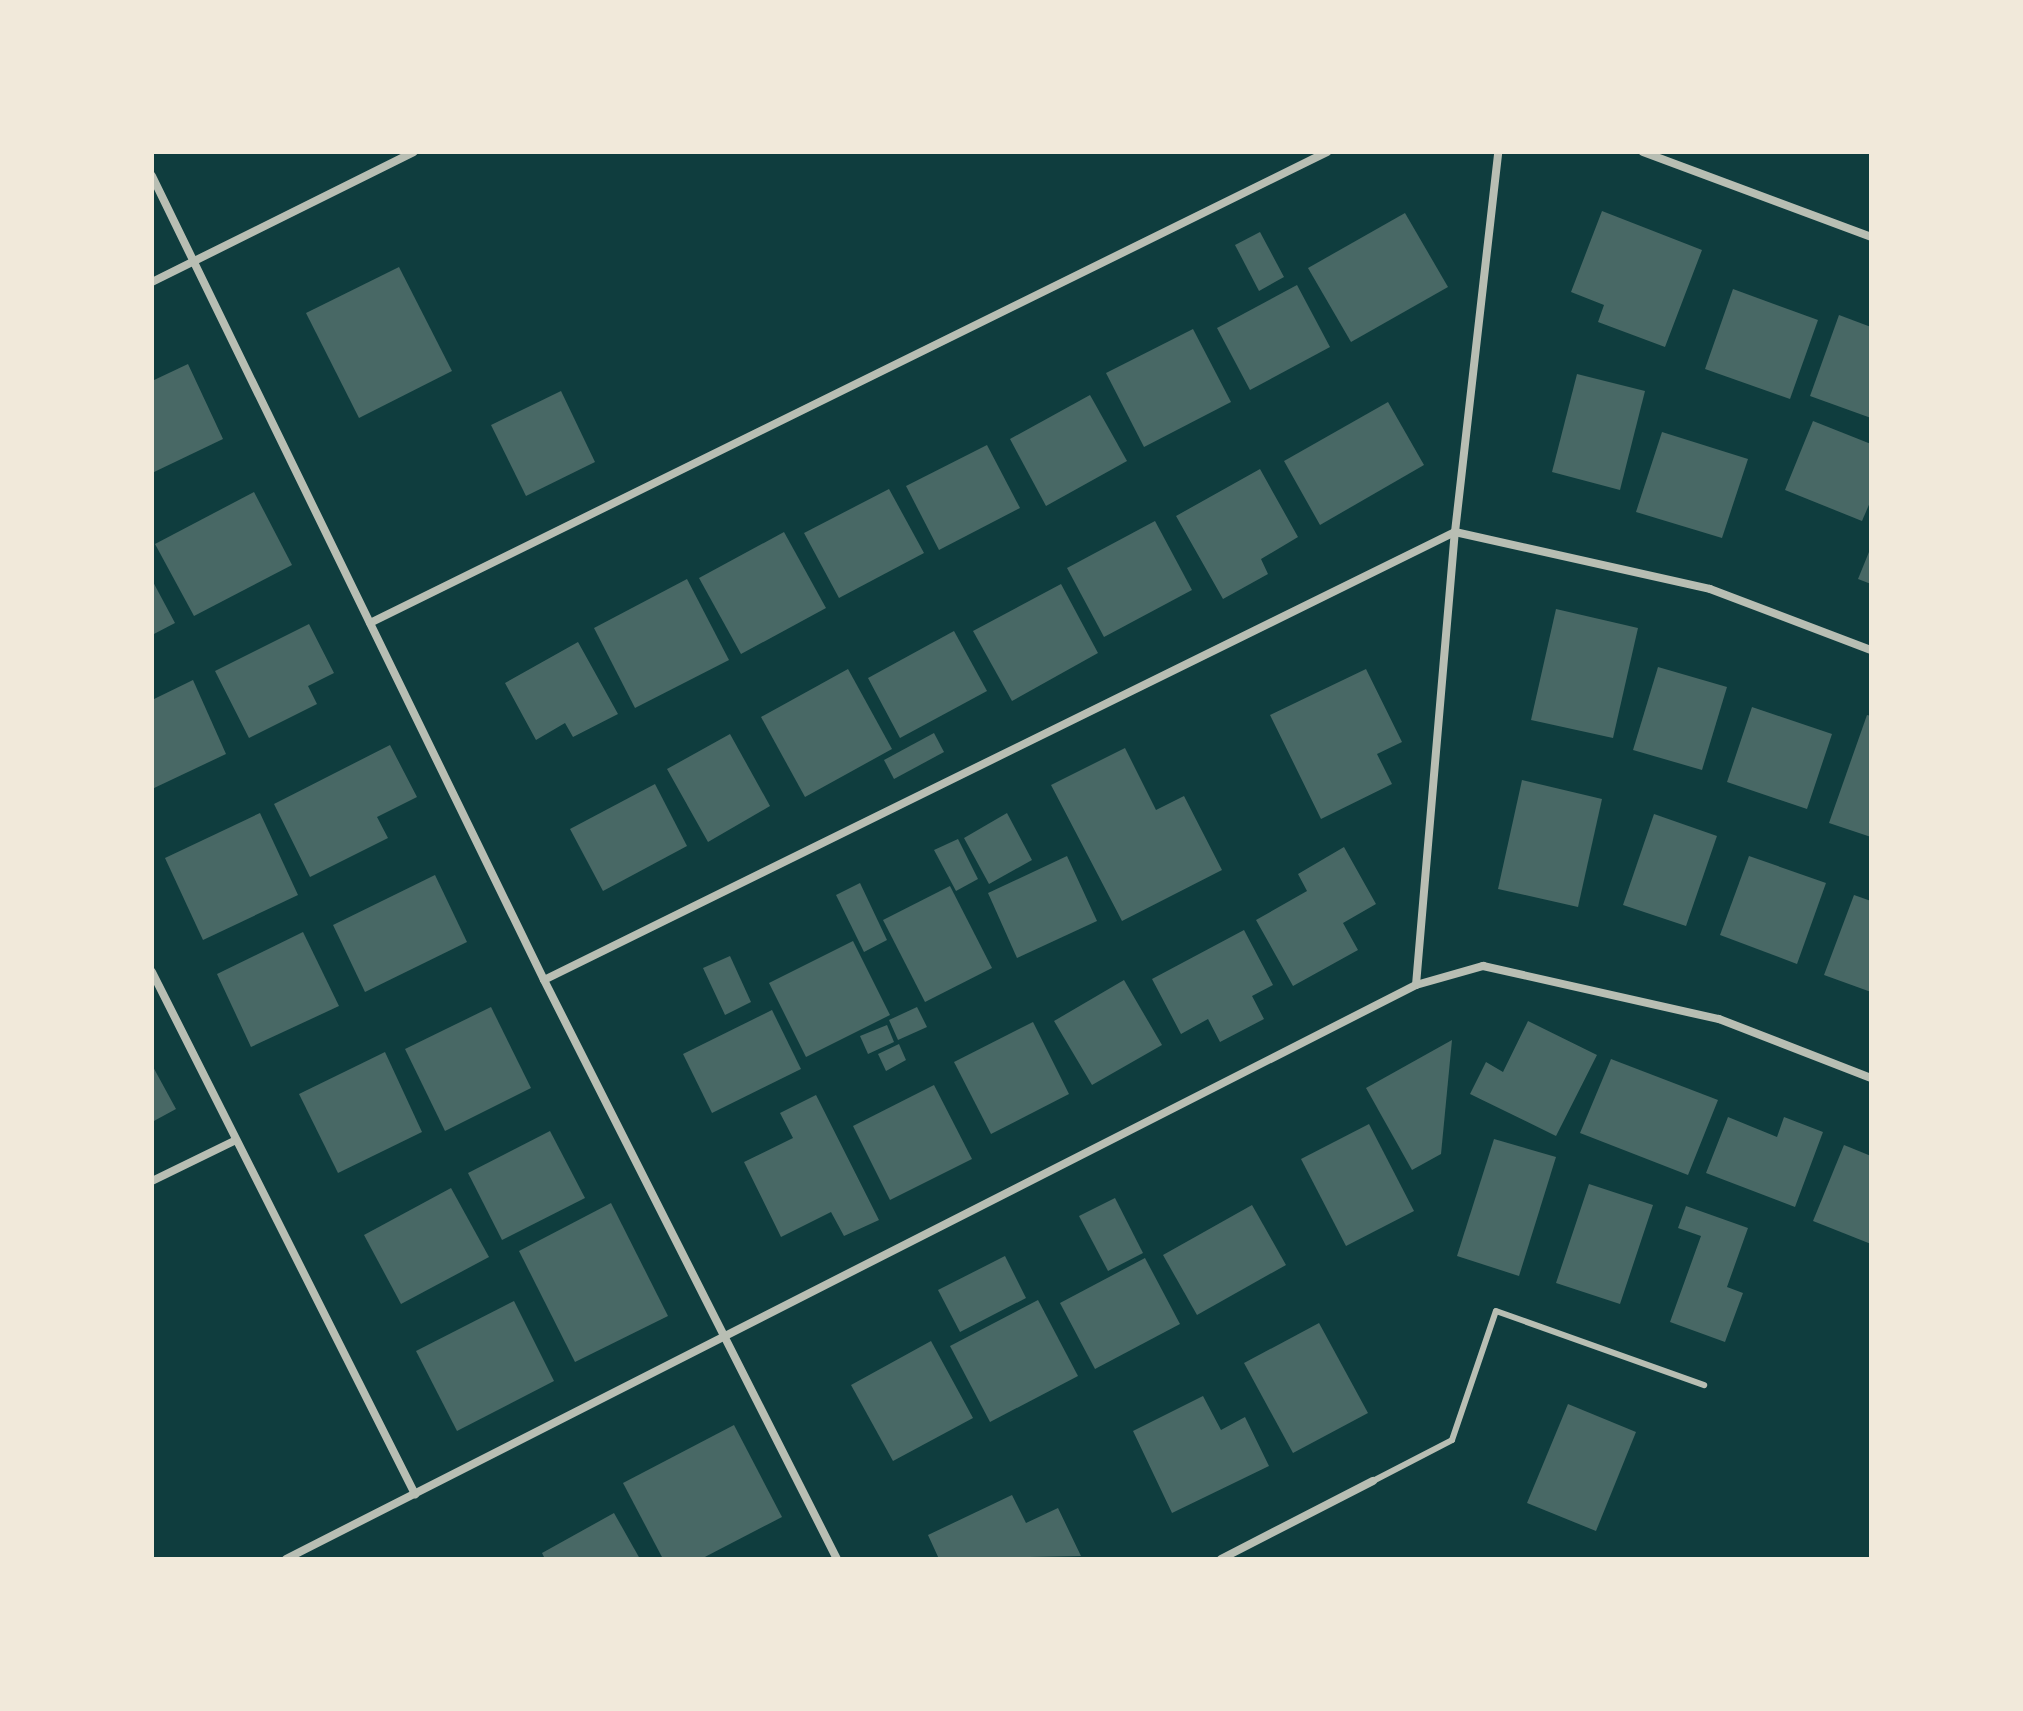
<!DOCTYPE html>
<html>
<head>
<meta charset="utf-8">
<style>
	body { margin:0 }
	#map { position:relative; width:2023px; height:1711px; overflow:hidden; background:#0f3d3e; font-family:Karla,sans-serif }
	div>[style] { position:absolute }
	.building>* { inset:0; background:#486865 }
	.service>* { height:6px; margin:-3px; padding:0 3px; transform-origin:3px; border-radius:3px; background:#b8beb3 }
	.minor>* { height:8px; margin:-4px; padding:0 4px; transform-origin:4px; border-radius:4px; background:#b8beb3 }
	span { translate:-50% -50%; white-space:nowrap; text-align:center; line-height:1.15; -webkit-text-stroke:8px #f1e9da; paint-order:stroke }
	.frame { position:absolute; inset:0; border:154px solid #f1e9da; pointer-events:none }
</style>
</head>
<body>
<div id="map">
	<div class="building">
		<div style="clip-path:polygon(1602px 211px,1702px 250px,1665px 347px,1598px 322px,1604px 305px,1571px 292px)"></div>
		<div style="clip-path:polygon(1405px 213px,1448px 287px,1351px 342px,1308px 268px)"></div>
		<div style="clip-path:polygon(1260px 232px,1284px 277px,1259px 291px,1235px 245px)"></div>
		<div style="clip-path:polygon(399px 267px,452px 371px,359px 418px,306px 313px)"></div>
		<div style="clip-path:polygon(1297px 285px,1330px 347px,1250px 390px,1217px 328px)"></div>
		<div style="clip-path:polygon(1733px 289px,1818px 320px,1790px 399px,1705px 369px)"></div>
		<div style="clip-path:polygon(1839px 315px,1871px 327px,1871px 418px,1810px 396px)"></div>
		<div style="clip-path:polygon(1193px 329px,1231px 402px,1144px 447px,1106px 373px)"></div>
		<div style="clip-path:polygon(188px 364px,223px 439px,152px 473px,152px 381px)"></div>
		<div style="clip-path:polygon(1577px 374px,1645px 391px,1620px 490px,1552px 472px)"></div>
		<div style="clip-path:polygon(561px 391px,595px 462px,526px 496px,491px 425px)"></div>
		<div style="clip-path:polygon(1090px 395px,1127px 461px,1046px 506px,1010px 439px)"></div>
		<div style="clip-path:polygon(1388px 402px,1424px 465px,1320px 525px,1284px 461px)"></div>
		<div style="clip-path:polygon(1813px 421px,1871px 444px,1871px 500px,1862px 521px,1785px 490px)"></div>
		<div style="clip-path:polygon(1662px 432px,1748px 459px,1722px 538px,1636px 512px)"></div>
		<div style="clip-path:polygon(987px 445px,1020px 508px,939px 550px,906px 486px)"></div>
		<div style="clip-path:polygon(1260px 469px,1298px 537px,1261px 559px,1268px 574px,1223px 599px,1176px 516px)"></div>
		<div style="clip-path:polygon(889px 489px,924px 553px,839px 598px,804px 533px)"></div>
		<div style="clip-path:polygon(254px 492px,292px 565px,194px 616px,155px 544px)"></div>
		<div style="clip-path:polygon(1155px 521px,1192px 590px,1104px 637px,1067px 568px)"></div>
		<div style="clip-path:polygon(784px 532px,826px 608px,741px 654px,699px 578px)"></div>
		<div style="clip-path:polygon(1871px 547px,1871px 584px,1858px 579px)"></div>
		<div style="clip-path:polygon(687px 579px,729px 660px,635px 708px,594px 628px)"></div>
		<div style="clip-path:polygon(152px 580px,175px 623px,152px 635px)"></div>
		<div style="clip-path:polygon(1061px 584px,1098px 653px,1012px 701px,973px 631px)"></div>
		<div style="clip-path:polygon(1556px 609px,1638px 628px,1613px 738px,1531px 720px)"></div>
		<div style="clip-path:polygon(309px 624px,334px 673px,308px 686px,317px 704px,249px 738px,215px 671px)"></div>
		<div style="clip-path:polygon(954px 631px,987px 691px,900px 738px,868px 678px)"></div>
		<div style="clip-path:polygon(578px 642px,618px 714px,573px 737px,565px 723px,536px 740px,505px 683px)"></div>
		<div style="clip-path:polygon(1658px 667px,1727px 687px,1702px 770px,1633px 750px)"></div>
		<div style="clip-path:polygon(848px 669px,892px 749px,805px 797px,761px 717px)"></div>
		<div style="clip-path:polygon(1366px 669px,1402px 742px,1377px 754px,1392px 784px,1321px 819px,1270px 715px)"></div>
		<div style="clip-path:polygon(193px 680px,226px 754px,152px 789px,152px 700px)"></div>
		<div style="clip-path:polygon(1752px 707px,1832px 734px,1807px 809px,1727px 782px)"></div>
		<div style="clip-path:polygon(1867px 715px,1871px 716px,1871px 837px,1829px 823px)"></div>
		<div style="clip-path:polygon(934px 733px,944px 752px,894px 779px,884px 760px)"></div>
		<div style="clip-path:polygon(730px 734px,770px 806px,708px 842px,667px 769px)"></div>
		<div style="clip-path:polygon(390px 745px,417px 797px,377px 817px,388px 838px,310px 877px,274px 804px)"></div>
		<div style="clip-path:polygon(1125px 748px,1156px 810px,1184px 796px,1222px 870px,1122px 921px,1051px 785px)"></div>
		<div style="clip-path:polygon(1522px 780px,1602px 799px,1578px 907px,1498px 889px)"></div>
		<div style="clip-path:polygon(655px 784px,687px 846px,603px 891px,570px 829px)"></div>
		<div style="clip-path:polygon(260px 813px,298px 895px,203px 940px,165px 858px)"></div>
		<div style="clip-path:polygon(1007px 813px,1032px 860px,989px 884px,964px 838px)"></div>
		<div style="clip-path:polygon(1654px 814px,1717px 836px,1686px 926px,1623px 905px)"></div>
		<div style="clip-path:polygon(958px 839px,978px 879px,956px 891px,934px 850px)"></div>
		<div style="clip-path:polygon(1344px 847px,1376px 904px,1343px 923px,1358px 950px,1293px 986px,1256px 920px,1307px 891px,1298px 874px)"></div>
		<div style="clip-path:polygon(1067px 856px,1097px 921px,1017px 958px,988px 893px)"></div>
		<div style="clip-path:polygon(1749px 856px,1826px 883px,1797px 964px,1720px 935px)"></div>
		<div style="clip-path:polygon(435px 875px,467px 942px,365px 992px,333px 925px)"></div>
		<div style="clip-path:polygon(860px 883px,887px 940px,864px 952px,836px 895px)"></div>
		<div style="clip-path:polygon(950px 886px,992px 968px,925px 1002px,883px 920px)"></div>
		<div style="clip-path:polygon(1854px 895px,1871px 901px,1871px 992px,1824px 975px)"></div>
		<div style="clip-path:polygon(1244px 930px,1273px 985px,1252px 996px,1264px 1019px,1220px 1042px,1208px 1019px,1181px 1034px,1152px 979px)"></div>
		<div style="clip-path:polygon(303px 932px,339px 1006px,251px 1047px,217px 974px)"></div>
		<div style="clip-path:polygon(853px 941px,890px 1015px,806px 1057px,769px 983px)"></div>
		<div style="clip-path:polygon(730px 956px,751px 1002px,725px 1015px,703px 968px)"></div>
		<div style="clip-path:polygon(1124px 980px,1162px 1045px,1092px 1085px,1054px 1021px)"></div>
		<div style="clip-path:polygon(491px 1007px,531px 1088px,445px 1131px,405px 1049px)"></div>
		<div style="clip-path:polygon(917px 1007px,927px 1027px,898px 1040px,889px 1020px)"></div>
		<div style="clip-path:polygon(772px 1010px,801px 1069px,712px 1113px,683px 1054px)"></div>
		<div style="clip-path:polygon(1528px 1021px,1597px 1055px,1556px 1136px,1470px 1094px,1486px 1062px,1503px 1072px)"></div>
		<div style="clip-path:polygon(1033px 1022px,1069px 1094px,991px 1134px,954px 1062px)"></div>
		<div style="clip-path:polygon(887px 1025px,894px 1042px,868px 1054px,860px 1036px)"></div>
		<div style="clip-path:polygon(1452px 1040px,1441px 1154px,1412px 1170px,1366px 1088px)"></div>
		<div style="clip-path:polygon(899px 1044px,906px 1060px,886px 1071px,878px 1054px)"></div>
		<div style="clip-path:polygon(385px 1052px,422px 1132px,338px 1173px,299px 1094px)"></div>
		<div style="clip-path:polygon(1611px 1059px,1718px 1100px,1688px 1175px,1580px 1133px)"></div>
		<div style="clip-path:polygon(152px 1065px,176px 1109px,152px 1122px)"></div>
		<div style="clip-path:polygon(934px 1085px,972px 1159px,890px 1200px,853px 1126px)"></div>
		<div style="clip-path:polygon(816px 1095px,879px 1220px,844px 1236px,831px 1212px,781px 1237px,744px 1162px,793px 1138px,780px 1113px)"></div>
		<div style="clip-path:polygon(1728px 1117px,1777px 1137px,1784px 1117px,1823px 1132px,1795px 1207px,1706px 1173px)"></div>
		<div style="clip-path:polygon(1369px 1124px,1414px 1211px,1346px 1246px,1301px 1159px)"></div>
		<div style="clip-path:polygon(550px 1131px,585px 1198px,502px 1240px,468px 1173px)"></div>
		<div style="clip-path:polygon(1494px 1139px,1556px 1157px,1519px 1276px,1457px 1256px)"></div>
		<div style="clip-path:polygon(1844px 1145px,1871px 1156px,1871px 1244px,1813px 1221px)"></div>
		<div style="clip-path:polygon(1589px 1184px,1653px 1205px,1620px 1304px,1556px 1283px)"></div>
		<div style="clip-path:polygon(451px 1188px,489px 1257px,401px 1304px,364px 1235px)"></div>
		<div style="clip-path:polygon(1115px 1198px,1143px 1253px,1108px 1271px,1079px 1216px)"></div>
		<div style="clip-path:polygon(611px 1203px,668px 1316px,575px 1362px,519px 1251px)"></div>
		<div style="clip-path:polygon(1252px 1205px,1286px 1265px,1197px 1315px,1163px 1255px)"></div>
		<div style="clip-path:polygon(1686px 1206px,1748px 1228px,1727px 1287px,1743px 1293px,1725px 1342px,1670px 1322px,1701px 1236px,1678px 1228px)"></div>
		<div style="clip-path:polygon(1005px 1256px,1026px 1298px,960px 1332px,938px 1290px)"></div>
		<div style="clip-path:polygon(1145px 1258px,1180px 1324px,1095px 1369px,1060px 1303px)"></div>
		<div style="clip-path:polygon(1038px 1300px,1078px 1376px,990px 1422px,950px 1346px)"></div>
		<div style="clip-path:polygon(514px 1301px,554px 1381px,457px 1431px,416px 1351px)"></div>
		<div style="clip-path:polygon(1319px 1323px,1368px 1413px,1293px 1453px,1244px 1363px)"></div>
		<div style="clip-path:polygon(931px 1341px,973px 1418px,893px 1461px,851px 1385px)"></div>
		<div style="clip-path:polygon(1203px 1396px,1221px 1430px,1245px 1417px,1269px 1466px,1172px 1513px,1133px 1431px)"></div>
		<div style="clip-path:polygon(1568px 1404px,1636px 1432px,1596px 1531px,1527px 1503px)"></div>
		<div style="clip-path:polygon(734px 1425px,782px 1517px,701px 1559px,663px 1559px,623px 1483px)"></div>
		<div style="clip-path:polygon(1012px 1495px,1026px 1523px,1058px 1508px,1081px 1556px,939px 1559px,928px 1535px)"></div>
		<div style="clip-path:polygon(614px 1513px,640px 1559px,545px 1559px,542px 1553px)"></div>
	</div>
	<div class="service">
		<div style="left:1373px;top:1481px;width:89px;rotate:-27.4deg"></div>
		<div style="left:1452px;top:1440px;width:136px;rotate:-71.2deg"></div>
		<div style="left:1496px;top:1311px;width:221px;rotate:19.6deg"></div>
	</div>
	<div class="minor">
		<div style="left:1643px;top:152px;width:243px;rotate:20.4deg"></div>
		<div style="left:152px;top:176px;width:894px;rotate:64.01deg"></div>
		<div style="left:544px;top:980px;width:649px;rotate:63.16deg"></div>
		<div style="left:152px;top:282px;width:292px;rotate:-26.4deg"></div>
		<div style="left:370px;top:623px;width:1067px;rotate:-26.2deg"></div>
		<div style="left:152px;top:972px;width:585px;rotate:63.26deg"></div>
		<div style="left:544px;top:980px;width:1015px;rotate:-26.19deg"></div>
		<div style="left:1455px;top:532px;width:261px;rotate:12.6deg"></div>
		<div style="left:1710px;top:589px;width:172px;rotate:20.8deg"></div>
		<div style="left:1416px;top:985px;width:455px;rotate:-85.1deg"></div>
		<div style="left:1455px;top:532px;width:382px;rotate:-83.5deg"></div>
		<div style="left:152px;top:1181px;width:93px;rotate:-26deg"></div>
		<div style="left:286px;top:1559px;width:1267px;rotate:-26.93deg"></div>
		<div style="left:1416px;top:985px;width:70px;rotate:-15.8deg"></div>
		<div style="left:1483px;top:966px;width:242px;rotate:12.7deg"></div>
		<div style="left:1719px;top:1019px;width:163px;rotate:21.2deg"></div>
		<div style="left:1221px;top:1559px;width:171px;rotate:-27.2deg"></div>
	</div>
	<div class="frame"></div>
</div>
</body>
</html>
